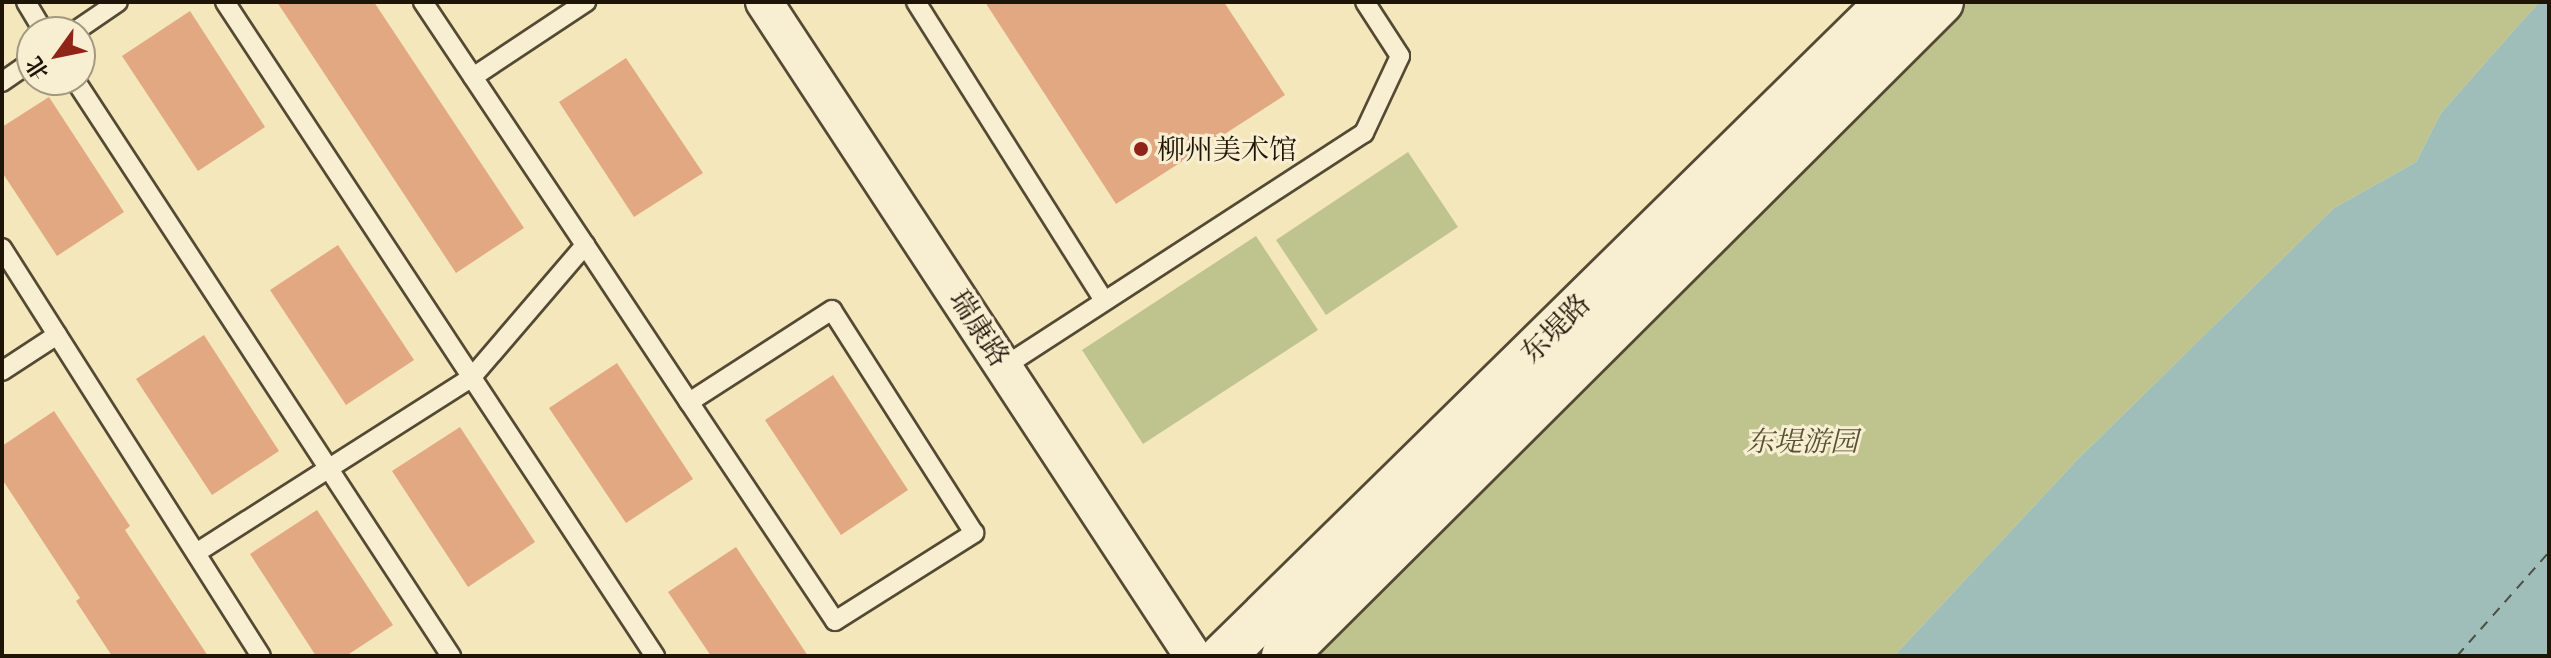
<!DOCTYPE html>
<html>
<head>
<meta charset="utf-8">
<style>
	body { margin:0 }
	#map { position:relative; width:2551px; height:658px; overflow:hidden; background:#f5e7bc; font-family:"Libre Caslon Text","Noto Serif SC",serif }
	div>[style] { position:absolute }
	.green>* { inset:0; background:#bfc48e }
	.water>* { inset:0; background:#9fbeb9 }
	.ferry>* { height:2px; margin-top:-1px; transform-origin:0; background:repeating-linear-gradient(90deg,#4c5045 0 10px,transparent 0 18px) }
	.building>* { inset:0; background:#e1a881 }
	.roads { filter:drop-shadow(2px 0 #544a34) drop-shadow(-2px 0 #544a34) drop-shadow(0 2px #544a34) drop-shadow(0 -2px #544a34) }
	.service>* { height:18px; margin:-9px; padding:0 9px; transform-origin:9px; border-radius:9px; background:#f8efd3 }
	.minor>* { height:36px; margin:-18px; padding:0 18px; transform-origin:18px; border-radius:18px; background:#f8efd3 }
	.secondary>* { height:44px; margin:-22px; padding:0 22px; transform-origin:22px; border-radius:22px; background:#f8efd3 }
	.dots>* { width:22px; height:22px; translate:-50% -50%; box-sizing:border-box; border:4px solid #f8efd3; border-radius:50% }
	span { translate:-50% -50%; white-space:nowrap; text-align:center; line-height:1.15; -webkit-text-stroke:6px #f8efd3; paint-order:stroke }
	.poi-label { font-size:28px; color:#1f1506 }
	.left { translate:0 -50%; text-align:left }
	.street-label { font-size:28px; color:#1f1506 }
	.park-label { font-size:28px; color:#575236; font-style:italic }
	.frame { position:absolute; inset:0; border:4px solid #1f1506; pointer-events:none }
	.north { position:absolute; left:16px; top:16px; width:80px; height:80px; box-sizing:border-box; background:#f8efd3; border:2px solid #a19881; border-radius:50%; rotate:237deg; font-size:22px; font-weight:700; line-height:32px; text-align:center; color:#1f1506 }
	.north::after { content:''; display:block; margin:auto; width:28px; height:36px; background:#8f2418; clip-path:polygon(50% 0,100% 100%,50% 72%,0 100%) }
</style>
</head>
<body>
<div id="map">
	<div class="green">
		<div style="clip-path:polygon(1941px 2px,2539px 2px,2441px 113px,2416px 162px,2334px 208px,2077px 460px,1894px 656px,1284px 656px)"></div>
		<div style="clip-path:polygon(1408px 152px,1458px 227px,1326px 315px,1276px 240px)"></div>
		<div style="clip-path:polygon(1256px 236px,1318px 330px,1143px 444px,1082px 350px)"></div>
	</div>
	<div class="water">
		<div style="clip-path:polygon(2539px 2px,2549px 2px,2549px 656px,1894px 656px,2077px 460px,2334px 208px,2416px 162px,2441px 113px)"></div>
	</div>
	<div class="ferry">
		<div style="left:2457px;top:656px;width:139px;rotate:-48.5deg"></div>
	</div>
	<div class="building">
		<div style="clip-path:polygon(277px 2px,374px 2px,524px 228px,456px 273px)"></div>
		<div style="clip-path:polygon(985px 2px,1224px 2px,1285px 95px,1116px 204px)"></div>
		<div style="clip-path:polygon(190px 11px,265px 127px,198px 171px,122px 56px)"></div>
		<div style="clip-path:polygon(626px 58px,703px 173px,634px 217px,559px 102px)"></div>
		<div style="clip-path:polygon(49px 97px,124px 212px,57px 256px,2px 172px,2px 127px)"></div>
		<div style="clip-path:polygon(338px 245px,414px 360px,346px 405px,270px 290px)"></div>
		<div style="clip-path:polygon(204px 335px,279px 451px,212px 495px,136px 379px)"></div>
		<div style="clip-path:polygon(617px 363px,693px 479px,626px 523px,549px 408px)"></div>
		<div style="clip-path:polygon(833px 375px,908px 490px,841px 535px,765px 420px)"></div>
		<div style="clip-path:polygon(54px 411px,130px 526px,125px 530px,208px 656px,112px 656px,76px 601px,80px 598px,2px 479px,2px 446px)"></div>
		<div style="clip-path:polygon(460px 427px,535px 542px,468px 587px,392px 471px)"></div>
		<div style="clip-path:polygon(317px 510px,393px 625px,346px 656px,316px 656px,250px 554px)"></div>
		<div style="clip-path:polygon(736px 547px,808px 656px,711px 656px,668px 592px)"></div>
	</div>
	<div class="roads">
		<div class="service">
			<div style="left:26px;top:2px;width:35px;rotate:59deg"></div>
			<div style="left:225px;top:2px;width:783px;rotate:56.68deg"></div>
			<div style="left:423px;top:2px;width:292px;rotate:56.3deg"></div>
			<div style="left:585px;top:245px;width:188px;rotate:56.5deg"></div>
			<div style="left:689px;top:402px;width:263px;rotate:56.3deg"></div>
			<div style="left:835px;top:621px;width:165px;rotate:-32.3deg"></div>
			<div style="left:974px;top:533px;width:264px;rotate:-122.5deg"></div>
			<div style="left:832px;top:310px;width:170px;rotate:147.2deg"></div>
			<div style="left:916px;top:2px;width:353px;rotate:57.8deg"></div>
			<div style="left:74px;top:32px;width:53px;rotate:-34.3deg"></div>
			<div style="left:473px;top:77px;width:136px;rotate:-33.6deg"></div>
			<div style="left:75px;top:80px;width:688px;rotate:56.86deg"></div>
			<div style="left:2px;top:82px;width:37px;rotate:-35deg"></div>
			<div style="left:2px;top:248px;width:483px;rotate:57.6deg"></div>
			<div style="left:1005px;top:366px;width:428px;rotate:-33deg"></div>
			<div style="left:1364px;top:133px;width:85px;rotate:-64.9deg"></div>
			<div style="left:1400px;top:56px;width:64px;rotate:-122.9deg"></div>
			<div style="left:2px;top:371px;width:66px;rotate:-33.2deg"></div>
			<div style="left:196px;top:553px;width:327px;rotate:-32.5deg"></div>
			<div style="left:472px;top:377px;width:174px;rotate:-49.4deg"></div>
		</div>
		<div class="minor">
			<div style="left:764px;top:2px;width:782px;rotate:56.74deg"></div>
		</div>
		<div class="secondary">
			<div style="left:1223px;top:656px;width:933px;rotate:-44.48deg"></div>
			<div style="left:1284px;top:656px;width:927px;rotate:-44.87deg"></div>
		</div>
	</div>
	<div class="dots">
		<div style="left:1141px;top:149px;background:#8f2418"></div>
	</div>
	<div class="poi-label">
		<span class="left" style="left:1157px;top:149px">柳州美术馆</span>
	</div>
	<div class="street-label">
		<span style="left:980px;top:328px;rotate:57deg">瑞康路</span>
		<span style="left:1555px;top:328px;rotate:-45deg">东堤路</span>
	</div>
	<div class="park-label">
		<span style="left:1802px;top:441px">东堤游园</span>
	</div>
	<div class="frame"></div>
	<div class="north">北</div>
</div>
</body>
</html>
